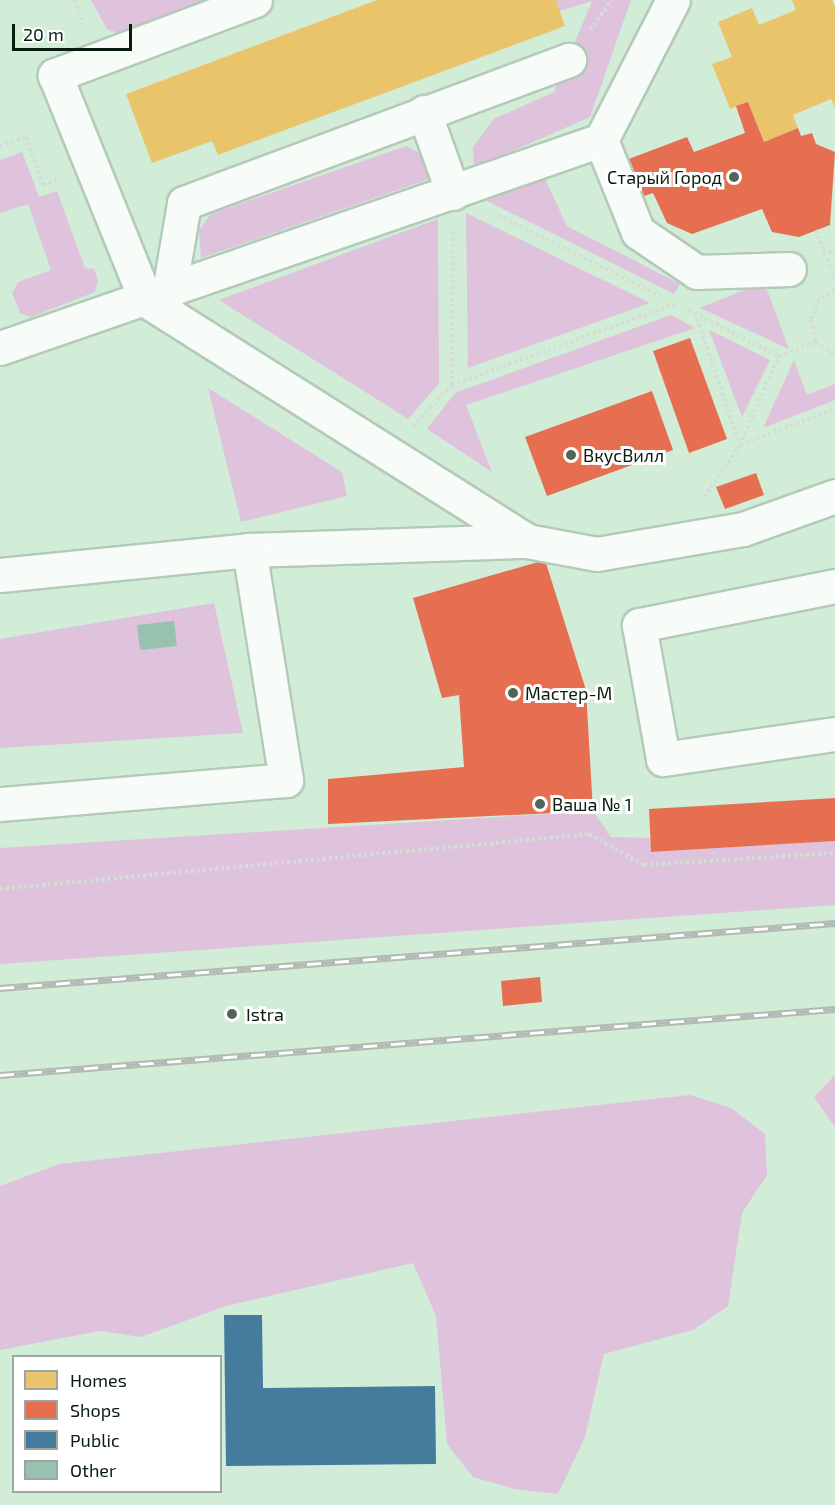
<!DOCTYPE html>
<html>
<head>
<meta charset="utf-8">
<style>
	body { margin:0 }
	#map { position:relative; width:835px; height:1505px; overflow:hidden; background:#d1edd7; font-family:"Exo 2",sans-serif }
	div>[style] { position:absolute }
	.green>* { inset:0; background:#dfc2dc }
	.homes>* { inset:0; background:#e9c46a }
	.shops>* { inset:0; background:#e76f51 }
	.public>* { inset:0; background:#457b9d }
	.building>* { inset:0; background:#97c2b0 }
	.path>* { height:4px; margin-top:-2px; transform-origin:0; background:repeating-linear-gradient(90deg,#d4ddd6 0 3px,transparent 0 6px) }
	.roads { filter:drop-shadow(2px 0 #b4cab9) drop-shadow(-2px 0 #b4cab9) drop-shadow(0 2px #b4cab9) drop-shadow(0 -2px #b4cab9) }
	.minor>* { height:33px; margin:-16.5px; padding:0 16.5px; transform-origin:16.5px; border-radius:16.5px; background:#f8fcf9 }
	.rail>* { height:7px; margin-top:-3.5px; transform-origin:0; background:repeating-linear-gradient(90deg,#fff 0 14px,#b3bab5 0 28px); box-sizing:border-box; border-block:2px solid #b3bab5 }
	.dots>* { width:16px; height:16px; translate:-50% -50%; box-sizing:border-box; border:3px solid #fff; border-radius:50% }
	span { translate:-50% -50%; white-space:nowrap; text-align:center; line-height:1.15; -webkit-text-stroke:6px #fff; paint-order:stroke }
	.poi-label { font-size:18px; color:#091d0f }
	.right { translate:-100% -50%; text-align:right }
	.left { translate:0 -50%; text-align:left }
	.legend { position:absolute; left:12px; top:1355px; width:210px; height:138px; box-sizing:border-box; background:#fff; border:2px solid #9da59f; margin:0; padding:8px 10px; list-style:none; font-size:18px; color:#091d0f }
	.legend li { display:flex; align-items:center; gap:12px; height:30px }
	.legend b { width:30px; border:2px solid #9da59f }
	.scale { position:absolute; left:12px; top:24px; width:120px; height:27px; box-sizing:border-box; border:3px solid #091d0f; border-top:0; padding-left:8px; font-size:18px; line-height:21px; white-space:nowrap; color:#091d0f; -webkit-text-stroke:4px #fff; paint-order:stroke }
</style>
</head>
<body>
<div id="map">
	<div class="green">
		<div style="clip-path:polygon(91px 0,231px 0,120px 34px,107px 29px)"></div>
		<div style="clip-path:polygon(556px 0,631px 0,590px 117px,474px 168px,473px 147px,494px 119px,554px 92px,592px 1px,560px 11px)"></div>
		<div style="clip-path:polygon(406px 146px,425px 156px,435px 177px,201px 258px,199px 230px,211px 214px)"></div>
		<div style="clip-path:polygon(22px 152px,39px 197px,57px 191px,85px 268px,94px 269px,98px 281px,95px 292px,31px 317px,20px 313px,12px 293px,18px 282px,51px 270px,28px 204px,0 213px,0 160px)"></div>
		<div style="clip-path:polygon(544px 177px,567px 226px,680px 284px,674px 294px,485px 200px)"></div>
		<div style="clip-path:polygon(466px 213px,650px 303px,468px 368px)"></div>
		<div style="clip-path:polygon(438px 219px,439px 383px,408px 419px,219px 300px)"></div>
		<div style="clip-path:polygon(764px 282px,789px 349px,700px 308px)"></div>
		<div style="clip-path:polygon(671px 315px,695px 328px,466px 405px,492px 472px,427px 429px,455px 393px)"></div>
		<div style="clip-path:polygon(709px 330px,770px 360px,742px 417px)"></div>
		<div style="clip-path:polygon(794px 360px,807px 395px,835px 384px,835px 400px,763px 428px)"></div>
		<div style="clip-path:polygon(208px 388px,342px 472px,347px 496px,241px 522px)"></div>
		<div style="clip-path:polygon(214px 603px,243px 733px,0 748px,0 639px)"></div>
		<div style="clip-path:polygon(593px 811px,611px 837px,650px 838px,651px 852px,835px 841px,835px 905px,0 964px,0 848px)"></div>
		<div style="clip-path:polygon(835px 1075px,835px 1127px,814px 1097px)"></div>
		<div style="clip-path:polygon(690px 1095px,731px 1108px,765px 1134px,767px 1175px,742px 1213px,728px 1306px,693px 1330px,604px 1354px,585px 1437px,558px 1494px,514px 1489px,473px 1477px,447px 1444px,436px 1316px,413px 1263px,226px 1306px,141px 1337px,100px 1331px,0 1350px,0 1186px,59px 1164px)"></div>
	</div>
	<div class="homes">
		<div style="clip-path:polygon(377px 0,556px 0,565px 26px,218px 155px,212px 141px,152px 163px,126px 94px)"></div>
		<div style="clip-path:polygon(792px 0,832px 0,835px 6px,835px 108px,831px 99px,793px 115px,798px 128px,764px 142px,748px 102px,730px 109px,712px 64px,732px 57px,718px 22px,752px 8px,759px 25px,796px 10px)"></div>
	</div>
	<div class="shops">
		<div style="clip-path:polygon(748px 102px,764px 142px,798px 128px,801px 136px,812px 133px,816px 144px,835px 152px,830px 225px,799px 237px,772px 232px,762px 209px,692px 234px,667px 223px,653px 193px,641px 197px,626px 160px,687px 137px,694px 152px,745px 133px,736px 106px)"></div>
		<div style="clip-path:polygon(690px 338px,727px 439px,689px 453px,653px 351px)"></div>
		<div style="clip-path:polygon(652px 391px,673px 450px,547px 496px,525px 437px)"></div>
		<div style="clip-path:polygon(756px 473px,764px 495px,725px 509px,716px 487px)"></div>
		<div style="clip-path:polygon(545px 560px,586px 690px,593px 811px,328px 824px,328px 779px,464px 767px,459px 695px,442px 698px,413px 598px)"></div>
		<div style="clip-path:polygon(835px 798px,835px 841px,651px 852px,649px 809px)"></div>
		<div style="clip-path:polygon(540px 977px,542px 1002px,503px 1006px,501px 981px)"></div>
	</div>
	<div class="public">
		<div style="clip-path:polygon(224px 1315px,262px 1315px,263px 1388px,435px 1386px,436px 1464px,226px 1466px)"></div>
	</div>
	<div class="building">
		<div style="clip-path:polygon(174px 621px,177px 646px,140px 650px,137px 625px)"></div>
	</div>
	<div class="path">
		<div style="left:75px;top:0;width:26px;rotate:72deg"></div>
		<div style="left:590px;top:30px;width:37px;rotate:-54deg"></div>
		<div style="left:0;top:146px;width:28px;rotate:-19deg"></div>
		<div style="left:26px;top:137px;width:51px;rotate:70.5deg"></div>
		<div style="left:43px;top:185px;width:17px;rotate:-21deg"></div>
		<div style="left:498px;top:215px;width:182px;rotate:26.4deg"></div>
		<div style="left:816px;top:230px;width:23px;rotate:70deg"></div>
		<div style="left:823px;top:255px;width:13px;rotate:-23deg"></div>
		<div style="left:827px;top:259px;width:22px;rotate:68deg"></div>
		<div style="left:835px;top:290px;width:19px;rotate:148deg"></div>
		<div style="left:819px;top:300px;width:22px;rotate:112deg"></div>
		<div style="left:811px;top:320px;width:23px;rotate:77deg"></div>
		<div style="left:816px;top:342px;width:24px;rotate:36deg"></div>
		<div style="left:689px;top:310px;width:101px;rotate:27.1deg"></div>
		<div style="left:695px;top:313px;width:139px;rotate:71.2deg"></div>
		<div style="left:740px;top:445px;width:102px;rotate:-20.8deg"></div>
		<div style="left:452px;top:385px;width:154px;rotate:-89.6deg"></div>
		<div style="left:413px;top:426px;width:57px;rotate:-46.4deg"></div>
		<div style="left:452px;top:385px;width:239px;rotate:-20deg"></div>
		<div style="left:704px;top:497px;width:63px;rotate:-55.3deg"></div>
		<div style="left:740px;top:445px;width:97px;rotate:-66.3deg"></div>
		<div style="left:779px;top:356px;width:40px;rotate:-21deg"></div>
		<div style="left:0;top:889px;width:592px;rotate:-5.33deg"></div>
		<div style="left:589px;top:834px;width:63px;rotate:29.4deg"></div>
		<div style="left:644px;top:865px;width:191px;rotate:-3.6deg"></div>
	</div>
	<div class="roads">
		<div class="minor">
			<div style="left:255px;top:0;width:214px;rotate:159.4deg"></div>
			<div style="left:55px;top:75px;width:243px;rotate:68deg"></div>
			<div style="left:146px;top:300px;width:451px;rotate:32.3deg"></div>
			<div style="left:527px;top:541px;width:71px;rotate:10.5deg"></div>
			<div style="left:597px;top:554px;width:148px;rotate:-9.7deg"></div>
			<div style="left:743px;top:529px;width:98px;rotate:-19.7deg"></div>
			<div style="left:424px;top:112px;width:86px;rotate:70.3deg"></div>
			<div style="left:601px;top:140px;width:99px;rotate:68.1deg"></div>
			<div style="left:638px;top:232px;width:71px;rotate:34.1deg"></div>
			<div style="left:697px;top:272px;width:92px;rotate:-1.9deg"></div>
			<div style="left:169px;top:292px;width:90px;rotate:-80.4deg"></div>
			<div style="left:184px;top:203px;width:411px;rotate:-20.4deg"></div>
			<div style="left:0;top:348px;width:636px;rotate:-19.09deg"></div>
			<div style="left:601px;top:140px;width:157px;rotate:-62.8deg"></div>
			<div style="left:0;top:575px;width:250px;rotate:-5.7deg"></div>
			<div style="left:249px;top:550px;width:278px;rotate:-1.9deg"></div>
			<div style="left:835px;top:586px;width:200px;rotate:168.7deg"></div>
			<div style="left:639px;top:625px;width:136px;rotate:79.8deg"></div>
			<div style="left:663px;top:759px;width:174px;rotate:-8.3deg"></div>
			<div style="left:0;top:804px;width:287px;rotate:-4.8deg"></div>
			<div style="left:286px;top:780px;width:233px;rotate:-99.1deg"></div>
		</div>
	</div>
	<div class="rail">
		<div style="left:0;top:988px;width:838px;rotate:-4.45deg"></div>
		<div style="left:0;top:1075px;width:838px;rotate:-4.52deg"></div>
	</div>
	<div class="dots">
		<div style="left:734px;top:177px;background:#4f6655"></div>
		<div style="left:571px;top:455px;background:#4f6655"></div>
		<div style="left:513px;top:693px;background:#4f6655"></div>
		<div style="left:540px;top:804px;background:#4f6655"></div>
		<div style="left:232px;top:1014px;background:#4f6655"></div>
	</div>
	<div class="poi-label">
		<span class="right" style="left:722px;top:177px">Старый Город</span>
		<span class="left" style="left:583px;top:455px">ВкусВилл</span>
		<span class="left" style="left:525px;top:693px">Мастер-М</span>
		<span class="left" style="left:552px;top:804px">Ваша № 1</span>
		<span class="left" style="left:246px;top:1014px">Istra</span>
	</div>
	<ul class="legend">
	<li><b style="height:16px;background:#e9c46a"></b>Homes</li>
	<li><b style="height:16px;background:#e76f51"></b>Shops</li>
	<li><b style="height:16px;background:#457b9d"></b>Public</li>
	<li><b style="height:16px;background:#97c2b0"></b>Other</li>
	</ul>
	<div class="scale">20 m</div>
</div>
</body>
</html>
